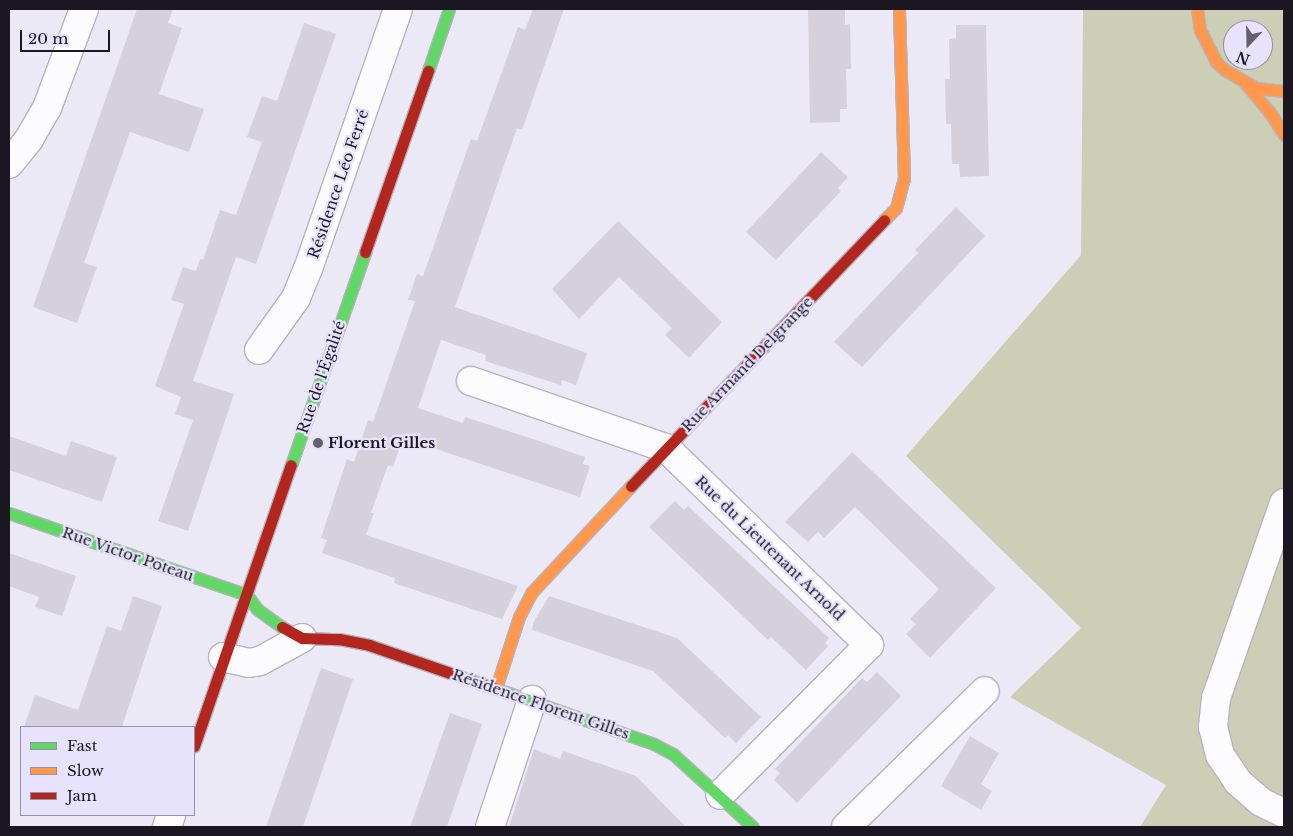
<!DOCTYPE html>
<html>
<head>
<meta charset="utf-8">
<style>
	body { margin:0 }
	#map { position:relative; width:1293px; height:836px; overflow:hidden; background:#ece9f7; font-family:"Libre Baskerville",serif }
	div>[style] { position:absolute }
	.green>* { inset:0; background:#cccfb6 }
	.building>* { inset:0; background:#d4d1dd }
	.roads { filter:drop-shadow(1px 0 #b6b3bf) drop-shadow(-1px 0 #b6b3bf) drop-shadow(0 1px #b6b3bf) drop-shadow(0 -1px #b6b3bf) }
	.street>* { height:28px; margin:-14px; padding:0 14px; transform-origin:14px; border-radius:14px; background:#fcfcfe }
	.fast>* { height:11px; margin:-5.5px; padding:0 5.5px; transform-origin:5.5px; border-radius:5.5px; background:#63d668 }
	.slow>* { height:11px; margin:-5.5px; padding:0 5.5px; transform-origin:5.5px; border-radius:5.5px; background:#ff974d }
	.jam>* { height:11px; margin:-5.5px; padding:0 5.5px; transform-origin:5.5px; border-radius:5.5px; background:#b3261e }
	.dots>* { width:14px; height:14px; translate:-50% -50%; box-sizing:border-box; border:2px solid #e8e3fd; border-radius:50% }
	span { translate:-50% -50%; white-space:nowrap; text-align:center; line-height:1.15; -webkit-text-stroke:4.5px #e8e3fd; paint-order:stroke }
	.street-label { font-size:15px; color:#1a1723 }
	.poi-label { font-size:15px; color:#1a1723; font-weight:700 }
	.left { translate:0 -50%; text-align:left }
	.frame { position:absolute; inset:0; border:10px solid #1a1723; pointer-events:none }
	.legend { position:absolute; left:20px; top:726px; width:175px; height:90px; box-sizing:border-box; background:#e8e3fd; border:1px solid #9691a6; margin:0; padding:6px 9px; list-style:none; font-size:15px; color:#1a1723 }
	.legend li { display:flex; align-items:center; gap:10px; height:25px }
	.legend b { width:25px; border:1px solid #9691a6 }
	.north { position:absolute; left:1223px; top:20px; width:50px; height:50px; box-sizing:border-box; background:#e8e3fd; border:1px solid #9691a6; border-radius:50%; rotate:201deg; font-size:14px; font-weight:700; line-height:20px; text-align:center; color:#1a1723 }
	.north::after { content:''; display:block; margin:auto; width:18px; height:22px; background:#64606d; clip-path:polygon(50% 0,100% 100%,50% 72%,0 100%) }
	.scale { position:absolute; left:20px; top:30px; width:90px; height:22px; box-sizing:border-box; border:2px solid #1a1723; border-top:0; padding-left:6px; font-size:15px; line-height:18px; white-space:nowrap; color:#1a1723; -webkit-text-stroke:4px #e8e3fd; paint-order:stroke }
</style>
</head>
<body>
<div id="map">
	<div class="green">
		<div style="clip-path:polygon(evenodd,1083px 9px,1284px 9px,1284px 827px,1140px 827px,1166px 785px,1010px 697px,1081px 628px,906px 456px,1081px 255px,1083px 9px,1233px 30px,1263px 30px,1263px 60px,1233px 60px,1233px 30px)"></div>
	</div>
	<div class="building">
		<div style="clip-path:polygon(137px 9px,173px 9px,168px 23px,182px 28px,159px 94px,204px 109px,189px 152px,130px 132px,84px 263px,97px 267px,77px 323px,33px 307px)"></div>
		<div style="clip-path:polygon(533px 9px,564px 9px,522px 130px,517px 128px,455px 307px,587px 353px,576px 385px,562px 380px,561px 385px,485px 361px,486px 355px,441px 340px,418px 408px,463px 423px,465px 417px,533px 439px,585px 457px,583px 464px,590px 466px,580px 497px,403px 438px,393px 467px,388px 465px,371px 513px,374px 513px,366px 535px,518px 586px,502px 619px,394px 583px,395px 578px,322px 553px,327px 540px,321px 538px,347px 459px,354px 462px,368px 420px,373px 422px,415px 301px,408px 300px,417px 274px,423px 276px,471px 139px,477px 141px,518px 27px,525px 30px)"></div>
		<div style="clip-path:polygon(808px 9px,845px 9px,845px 25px,850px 24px,851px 69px,846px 69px,847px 109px,840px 109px,840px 122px,810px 123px)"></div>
		<div style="clip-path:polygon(304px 23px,336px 34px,256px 264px,236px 257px,193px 381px,234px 394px,188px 531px,158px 521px,193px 420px,175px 414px,181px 397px,155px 386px,184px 304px,171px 300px,183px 267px,196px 271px,200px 259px,203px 260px,220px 210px,236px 215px,262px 142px,247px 137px,262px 96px,277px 101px)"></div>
		<div style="clip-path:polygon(956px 25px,986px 25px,989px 176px,960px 177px,959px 164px,952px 164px,951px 124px,946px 124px,945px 79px,950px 79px,949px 39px,956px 38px)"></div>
		<div style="clip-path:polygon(821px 152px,848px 177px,838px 188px,841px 191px,776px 260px,746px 232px)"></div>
		<div style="clip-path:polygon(956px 207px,985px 236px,862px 367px,834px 342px,918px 253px,915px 250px)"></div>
		<div style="clip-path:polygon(618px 221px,722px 322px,689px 358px,665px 335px,672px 328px,619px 277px,579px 319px,552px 289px)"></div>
		<div style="clip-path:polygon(9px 436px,66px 456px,71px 441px,117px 457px,102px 502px,9px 470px)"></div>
		<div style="clip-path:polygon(852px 452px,996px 588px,930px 658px,906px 634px,916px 624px,910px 619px,939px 589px,855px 507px,824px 538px,818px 532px,808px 542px,785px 522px)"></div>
		<div style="clip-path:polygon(675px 501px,684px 510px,688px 506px,829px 638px,825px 643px,828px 646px,806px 670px,771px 637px,768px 640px,649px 527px)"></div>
		<div style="clip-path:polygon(9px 553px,76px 576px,62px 616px,35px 607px,39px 597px,9px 586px)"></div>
		<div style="clip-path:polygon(133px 596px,162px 606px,122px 727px,24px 727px,35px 695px,78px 710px,107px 626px,121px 631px)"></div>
		<div style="clip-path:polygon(549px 596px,677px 638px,761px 717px,736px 743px,728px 735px,725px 738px,653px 671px,532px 630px,533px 623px)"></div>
		<div style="clip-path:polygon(321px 668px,353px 679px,303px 827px,266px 827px)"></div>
		<div style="clip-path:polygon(877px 672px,901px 696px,797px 803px,774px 780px,780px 773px,775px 769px,862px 678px,867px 682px)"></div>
		<div style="clip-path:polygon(450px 713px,482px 724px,447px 827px,410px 827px)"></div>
		<div style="clip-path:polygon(970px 736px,999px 753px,981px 784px,992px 791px,981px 810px,941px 786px)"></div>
		<div style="clip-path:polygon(534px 749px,560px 759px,563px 751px,636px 776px,686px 827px,509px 827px)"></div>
	</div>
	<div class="roads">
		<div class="street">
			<div style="left:9px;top:164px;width:32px;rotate:-51deg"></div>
			<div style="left:29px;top:139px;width:36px;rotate:-60deg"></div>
			<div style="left:47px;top:108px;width:106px;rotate:-69.5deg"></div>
			<div style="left:259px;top:350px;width:64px;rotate:-54.6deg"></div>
			<div style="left:296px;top:298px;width:31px;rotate:-68deg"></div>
			<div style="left:308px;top:269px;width:275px;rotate:-70.9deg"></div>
			<div style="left:471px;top:381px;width:206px;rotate:19deg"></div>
			<div style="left:666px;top:448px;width:283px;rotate:44.1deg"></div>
			<div style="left:869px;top:645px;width:211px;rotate:134.8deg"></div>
			<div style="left:1284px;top:503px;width:207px;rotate:109.2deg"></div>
			<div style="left:1216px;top:698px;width:29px;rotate:96deg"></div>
			<div style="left:1213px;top:727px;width:29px;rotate:76deg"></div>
			<div style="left:1220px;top:755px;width:32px;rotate:56deg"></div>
			<div style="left:1238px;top:782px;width:30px;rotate:41deg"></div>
			<div style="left:1261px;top:802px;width:25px;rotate:26deg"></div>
			<div style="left:223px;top:657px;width:26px;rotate:13deg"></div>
			<div style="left:248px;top:663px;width:12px;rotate:-9deg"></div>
			<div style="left:260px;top:661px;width:48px;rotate:-28.7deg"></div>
			<div style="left:167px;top:827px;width:13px;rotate:-72deg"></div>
			<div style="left:490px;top:827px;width:134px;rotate:-71.7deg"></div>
			<div style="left:846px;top:827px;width:194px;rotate:-44.4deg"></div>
		</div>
		<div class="fast">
			<div style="left:428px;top:71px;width:65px;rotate:-71.3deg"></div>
			<div style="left:291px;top:465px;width:225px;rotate:-70.8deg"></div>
			<div style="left:9px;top:513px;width:252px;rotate:19deg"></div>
			<div style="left:247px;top:595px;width:17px;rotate:54deg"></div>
			<div style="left:257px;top:609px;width:31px;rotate:36deg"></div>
			<div style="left:497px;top:689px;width:166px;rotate:19.3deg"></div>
			<div style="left:654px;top:744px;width:21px;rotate:28deg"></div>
			<div style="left:673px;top:754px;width:108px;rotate:42.4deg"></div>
		</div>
		<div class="slow">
			<div style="left:1197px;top:9px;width:21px;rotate:82deg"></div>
			<div style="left:1200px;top:30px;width:36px;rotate:63deg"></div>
			<div style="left:1216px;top:62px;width:12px;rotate:42deg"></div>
			<div style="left:1225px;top:70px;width:36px;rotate:30deg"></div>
			<div style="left:1256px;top:88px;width:28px;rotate:6deg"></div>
			<div style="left:1245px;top:83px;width:40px;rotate:50deg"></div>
			<div style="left:1271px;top:114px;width:25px;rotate:58deg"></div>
			<div style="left:884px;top:220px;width:17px;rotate:-45deg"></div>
			<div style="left:896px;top:208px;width:30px;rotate:-75deg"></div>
			<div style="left:904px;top:179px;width:170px;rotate:-91.7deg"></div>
			<div style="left:496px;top:688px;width:75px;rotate:-72.1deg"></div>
			<div style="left:519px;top:617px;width:28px;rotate:-63deg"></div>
			<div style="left:532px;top:592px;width:145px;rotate:-47deg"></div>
		</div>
		<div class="jam">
			<div style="left:365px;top:252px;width:192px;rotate:-70.8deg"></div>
			<div style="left:631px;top:486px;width:367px;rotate:-46.4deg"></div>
			<div style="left:282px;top:627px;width:23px;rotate:29deg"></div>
			<div style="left:302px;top:638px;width:37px;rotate:2deg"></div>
			<div style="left:339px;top:639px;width:31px;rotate:11deg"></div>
			<div style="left:369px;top:645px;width:135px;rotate:19deg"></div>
			<div style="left:194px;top:746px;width:297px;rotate:-71deg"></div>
		</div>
	</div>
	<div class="dots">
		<div style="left:318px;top:443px;background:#64606d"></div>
	</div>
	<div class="street-label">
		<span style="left:338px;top:184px;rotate:-71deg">Résidence Léo Ferré</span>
		<span style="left:747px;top:364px;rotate:-46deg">Rue Armand Delgrange</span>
		<span style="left:321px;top:377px;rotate:-71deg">Rue de l'Égalité</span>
		<span style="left:770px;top:548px;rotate:44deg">Rue du Lieutenant Arnold</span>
		<span style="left:128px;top:554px;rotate:19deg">Rue Victor Poteau</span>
		<span style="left:541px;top:704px;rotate:19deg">Résidence Florent Gilles</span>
	</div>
	<div class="poi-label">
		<span class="left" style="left:328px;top:443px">Florent Gilles</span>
	</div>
	<div class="frame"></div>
	<ul class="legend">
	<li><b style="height:6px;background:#63d668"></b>Fast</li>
	<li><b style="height:6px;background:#ff974d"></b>Slow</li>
	<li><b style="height:6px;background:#b3261e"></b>Jam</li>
	</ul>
	<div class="north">N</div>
	<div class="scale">20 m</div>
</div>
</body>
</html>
